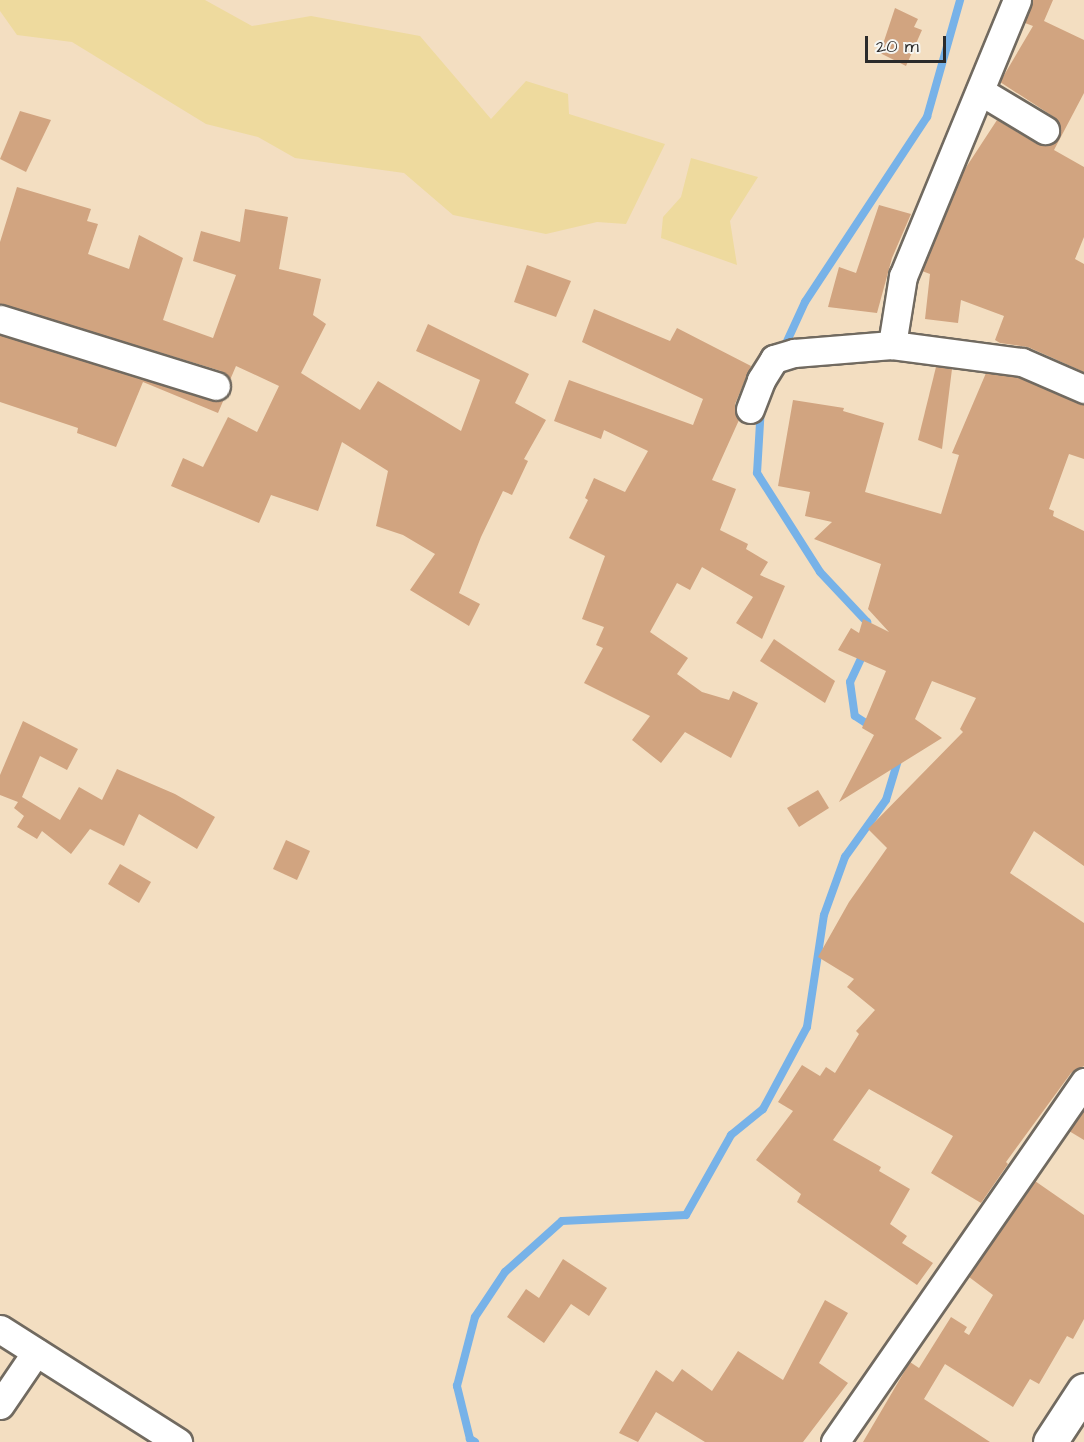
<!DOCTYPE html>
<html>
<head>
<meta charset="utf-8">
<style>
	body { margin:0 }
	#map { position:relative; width:1084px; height:1442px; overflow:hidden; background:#f3dec1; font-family:"Architects Daughter",sans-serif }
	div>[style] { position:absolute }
	.sand>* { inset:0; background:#eeda9e }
	.stream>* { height:8px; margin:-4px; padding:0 4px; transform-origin:4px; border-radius:4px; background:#77b2e8 }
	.building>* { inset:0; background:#d1a480 }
	.roads { filter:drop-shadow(2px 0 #716a60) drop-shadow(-2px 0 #716a60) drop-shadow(0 2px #716a60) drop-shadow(0 -2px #716a60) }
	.street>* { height:27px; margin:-13.5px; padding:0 13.5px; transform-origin:13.5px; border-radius:13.5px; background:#fff }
	.secondary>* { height:33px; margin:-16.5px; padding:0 16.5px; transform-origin:16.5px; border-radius:16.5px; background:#fff }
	span { translate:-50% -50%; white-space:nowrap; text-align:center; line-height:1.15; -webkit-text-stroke:5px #f6f6f2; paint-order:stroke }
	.scale { position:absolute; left:865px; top:36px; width:81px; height:27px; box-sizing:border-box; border:3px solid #2b2b2b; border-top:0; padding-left:8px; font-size:18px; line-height:21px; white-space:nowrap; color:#2b2b2b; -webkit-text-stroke:4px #f6f6f2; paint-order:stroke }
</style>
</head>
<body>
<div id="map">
	<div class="sand">
		<div style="clip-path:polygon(0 0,205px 0,252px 26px,311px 16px,420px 36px,491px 119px,526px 81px,568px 94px,569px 114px,665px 144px,626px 224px,597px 222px,546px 234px,453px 215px,404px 173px,295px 158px,258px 137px,206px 124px,72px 42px,17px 35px,0 11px)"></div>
		<div style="clip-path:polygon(691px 158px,758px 177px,730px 221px,737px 265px,661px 238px,663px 217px,681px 197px)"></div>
	</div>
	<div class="stream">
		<div style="left:783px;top:350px;width:53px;rotate:-65.4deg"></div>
		<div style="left:805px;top:302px;width:222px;rotate:-56.6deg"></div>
		<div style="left:927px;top:117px;width:122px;rotate:-74.2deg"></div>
		<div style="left:761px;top:406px;width:67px;rotate:93.4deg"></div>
		<div style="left:757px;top:473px;width:117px;rotate:57.5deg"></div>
		<div style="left:820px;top:572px;width:69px;rotate:46.8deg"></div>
		<div style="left:867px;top:622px;width:7px;rotate:90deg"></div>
		<div style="left:865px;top:650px;width:35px;rotate:115deg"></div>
		<div style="left:850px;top:682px;width:34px;rotate:82deg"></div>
		<div style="left:855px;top:716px;width:20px;rotate:33deg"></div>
		<div style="left:475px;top:1442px;width:6px;rotate:-149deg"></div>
		<div style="left:470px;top:1439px;width:55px;rotate:-103.8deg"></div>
		<div style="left:457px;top:1386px;width:71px;rotate:-75.4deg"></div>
		<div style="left:475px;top:1317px;width:54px;rotate:-56.3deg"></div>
		<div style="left:505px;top:1272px;width:76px;rotate:-41.8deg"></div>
		<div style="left:562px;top:1221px;width:124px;rotate:-2.8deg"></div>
		<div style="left:686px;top:1215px;width:92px;rotate:-60.6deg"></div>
		<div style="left:731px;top:1135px;width:41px;rotate:-39.1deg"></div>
		<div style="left:763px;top:1109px;width:93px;rotate:-61.8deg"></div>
		<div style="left:807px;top:1027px;width:113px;rotate:-81.4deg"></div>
		<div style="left:824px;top:915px;width:62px;rotate:-70.1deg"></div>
		<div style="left:845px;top:857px;width:70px;rotate:-54.3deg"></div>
		<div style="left:886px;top:800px;width:45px;rotate:-73.2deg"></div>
	</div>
	<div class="building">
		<div style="clip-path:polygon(1032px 0,1053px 0,1044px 21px,1084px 40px,1084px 93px,1054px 150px,1084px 167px,1084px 237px,1075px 259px,1084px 264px,1084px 372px,1028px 347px,1000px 343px,995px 340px,1004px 316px,961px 300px,958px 323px,925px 319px,930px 274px,922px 271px,963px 172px,997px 120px,1037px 144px,1052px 144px,1059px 138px,1059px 123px,1054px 117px,1000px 82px,1033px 26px,1025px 23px)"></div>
		<div style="clip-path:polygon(895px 8px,918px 19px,914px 27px,922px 30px,906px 66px,880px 53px)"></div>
		<div style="clip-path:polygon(20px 111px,51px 120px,26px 172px,0 159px)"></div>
		<div style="clip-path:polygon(17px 187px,91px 209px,87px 221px,98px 224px,88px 254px,129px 269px,139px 235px,183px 258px,163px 320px,213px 338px,236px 275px,193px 261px,201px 231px,240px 242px,245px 209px,288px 217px,279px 269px,321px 279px,313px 315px,326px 324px,301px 373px,360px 410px,378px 381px,461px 431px,480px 380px,416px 351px,428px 324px,529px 374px,515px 403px,546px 420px,524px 459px,528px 461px,512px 495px,503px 491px,481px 537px,459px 593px,480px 604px,469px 626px,410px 590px,435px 554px,403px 535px,376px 526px,388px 471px,342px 442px,318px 511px,271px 495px,259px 523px,171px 486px,183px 458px,203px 467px,228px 417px,257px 432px,279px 386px,236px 366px,230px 380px,221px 371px,0 304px,0 242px)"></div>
		<div style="clip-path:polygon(879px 205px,911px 214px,892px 258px,877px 313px,828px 307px,839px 267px,856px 273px)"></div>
		<div style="clip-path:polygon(527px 265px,571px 281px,556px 317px,514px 302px)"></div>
		<div style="clip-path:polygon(594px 309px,670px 341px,677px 328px,751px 366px,735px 404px,739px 420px,712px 480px,736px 489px,720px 530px,748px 544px,746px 549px,768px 562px,760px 575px,785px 586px,762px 639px,736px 623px,753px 597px,702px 567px,690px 590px,677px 583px,650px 632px,688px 658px,677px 674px,702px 692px,729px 700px,733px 691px,758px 703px,731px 758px,685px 732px,661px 763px,632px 740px,650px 716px,584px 683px,603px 648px,596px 645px,604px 627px,582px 619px,605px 556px,569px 538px,588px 500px,585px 498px,594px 478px,625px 492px,648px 451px,604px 430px,601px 439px,554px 421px,569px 380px,693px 425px,703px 399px,582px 342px)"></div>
		<div style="clip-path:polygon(0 335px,211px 401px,224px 399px,218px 413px,143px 382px,116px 447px,77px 433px,78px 428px,0 402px)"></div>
		<div style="clip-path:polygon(936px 367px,952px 369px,942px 449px,918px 440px)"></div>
		<div style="clip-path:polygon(986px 373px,1018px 377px,1084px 404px,1084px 459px,1069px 454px,1049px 509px,1054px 511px,1053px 516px,1084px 531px,1084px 866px,1034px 831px,1010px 873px,1084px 923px,1084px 1066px,1071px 1073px,1006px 1162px,1008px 1164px,981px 1203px,931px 1173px,953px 1136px,869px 1089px,833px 1140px,881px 1167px,879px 1171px,910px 1189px,890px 1224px,907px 1236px,902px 1243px,933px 1263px,917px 1285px,797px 1202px,801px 1194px,756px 1160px,793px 1111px,778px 1102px,802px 1065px,820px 1076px,826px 1067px,835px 1073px,859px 1034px,856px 1031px,875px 1010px,847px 987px,854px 979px,818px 957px,849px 902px,887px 848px,868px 829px,963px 732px,960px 729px,976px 698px,932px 681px,915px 719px,942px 738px,839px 802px,874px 735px,862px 728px,886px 671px,838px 650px,851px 628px,859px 633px,863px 619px,889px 632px,868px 609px,881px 564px,814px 539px,832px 522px,805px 516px,810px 492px,778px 486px,793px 400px,844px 408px,843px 411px,884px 423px,865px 492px,941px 514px,959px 455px,952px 453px)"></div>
		<div style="clip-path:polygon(774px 639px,835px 681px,825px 703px,760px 661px)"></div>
		<div style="clip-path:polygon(23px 721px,78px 749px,67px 770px,40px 756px,22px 797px,60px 820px,79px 787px,102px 800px,117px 769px,175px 794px,215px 817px,197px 849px,139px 814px,124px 846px,90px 829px,71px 854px,42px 831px,37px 839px,17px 827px,24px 816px,14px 808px,18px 802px,0 795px,0 775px)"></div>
		<div style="clip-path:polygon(818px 790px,829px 808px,799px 827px,787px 808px)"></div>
		<div style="clip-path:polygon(286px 840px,310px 851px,297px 880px,273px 869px)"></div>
		<div style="clip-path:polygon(120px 864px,151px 882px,139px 903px,108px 884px)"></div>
		<div style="clip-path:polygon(1084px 1110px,1084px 1140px,1069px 1131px)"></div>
		<div style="clip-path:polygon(1035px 1181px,1084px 1215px,1084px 1319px,1073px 1339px,1067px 1336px,1039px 1384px,1030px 1379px,1013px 1407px,945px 1364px,924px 1399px,990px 1442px,863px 1442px,910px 1362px,919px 1368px,951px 1317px,967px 1327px,964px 1332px,969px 1335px,993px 1295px,969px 1277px)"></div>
		<div style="clip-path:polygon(563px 1259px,607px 1288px,589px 1316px,571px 1304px,544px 1343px,507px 1317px,526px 1289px,539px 1298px)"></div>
		<div style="clip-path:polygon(825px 1300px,848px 1313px,819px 1363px,848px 1383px,803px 1442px,705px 1442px,656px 1412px,638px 1442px,619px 1433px,656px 1370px,673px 1382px,682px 1369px,712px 1391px,738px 1351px,783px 1380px)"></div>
	</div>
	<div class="roads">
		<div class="street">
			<div style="left:1017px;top:0;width:299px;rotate:112.4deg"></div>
			<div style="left:903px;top:276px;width:70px;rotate:99.1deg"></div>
			<div style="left:892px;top:345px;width:131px;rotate:7.5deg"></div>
			<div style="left:1022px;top:362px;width:68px;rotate:23.5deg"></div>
			<div style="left:980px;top:91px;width:76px;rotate:31deg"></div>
			<div style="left:0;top:319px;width:226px;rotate:17.2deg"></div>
			<div style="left:750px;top:409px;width:31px;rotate:-69deg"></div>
			<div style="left:761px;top:380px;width:25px;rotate:-58deg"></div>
			<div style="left:774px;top:359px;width:21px;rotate:-17deg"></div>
			<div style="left:794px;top:353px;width:98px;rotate:-4.7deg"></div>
			<div style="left:0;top:1329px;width:211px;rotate:32.4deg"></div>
			<div style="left:0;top:1405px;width:64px;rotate:-55.8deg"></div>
			<div style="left:835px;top:1442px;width:438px;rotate:-55.3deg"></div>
		</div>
		<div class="secondary">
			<div style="left:1050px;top:1442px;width:62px;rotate:-56.8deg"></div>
		</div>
	</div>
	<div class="scale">20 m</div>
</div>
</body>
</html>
